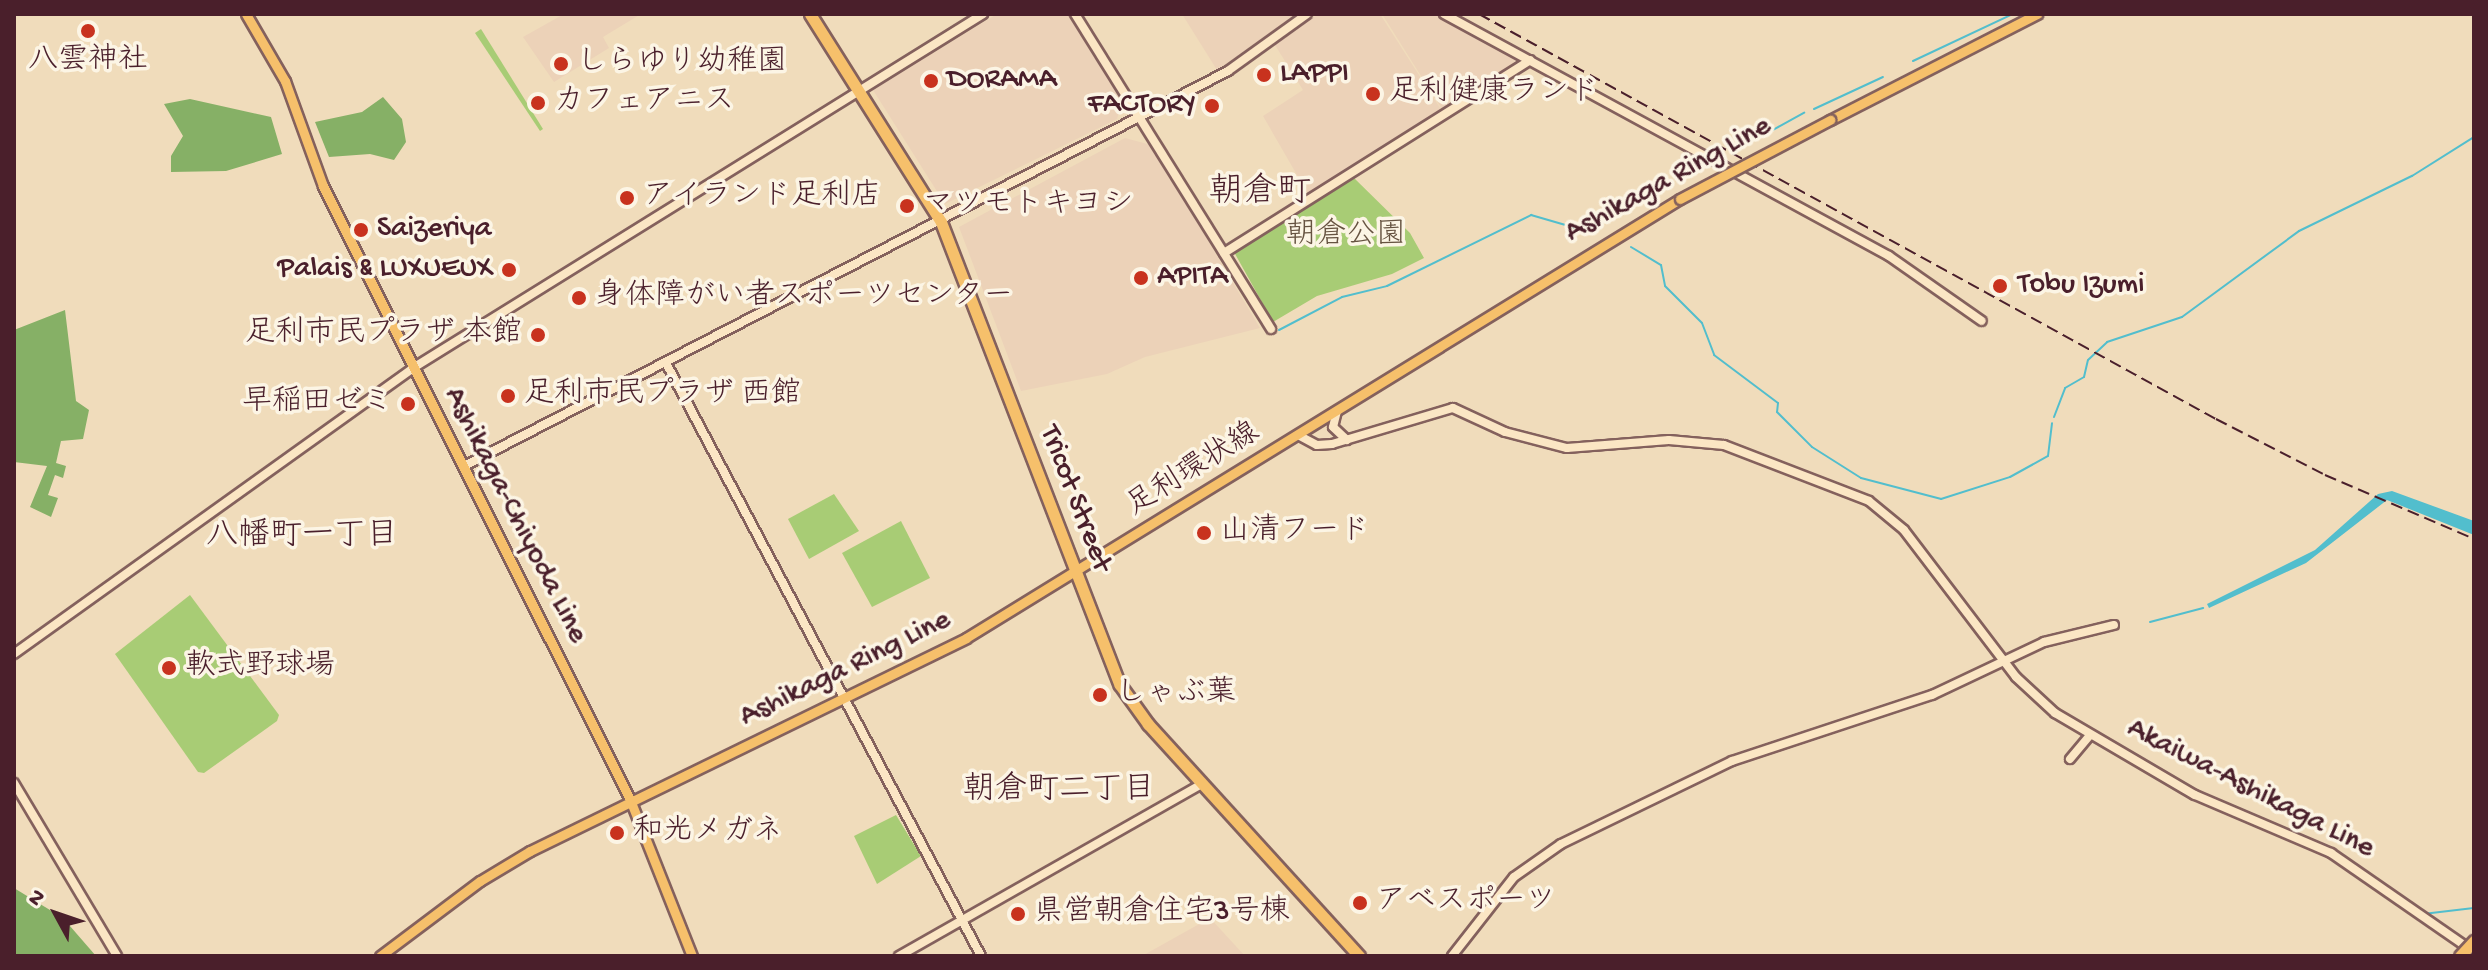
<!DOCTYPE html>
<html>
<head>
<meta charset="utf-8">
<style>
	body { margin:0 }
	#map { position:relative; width:2488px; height:970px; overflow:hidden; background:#f0dcbb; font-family:"Gochi Hand","Klee One",sans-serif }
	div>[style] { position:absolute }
	.built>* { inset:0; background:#ecd2b8 }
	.green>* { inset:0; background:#a8cc75 }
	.forest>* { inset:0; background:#86b066 }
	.water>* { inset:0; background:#52becd }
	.stream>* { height:2px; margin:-1px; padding:0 1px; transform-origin:1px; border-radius:1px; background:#52becd }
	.roads { filter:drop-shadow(2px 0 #84615d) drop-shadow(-2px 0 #84615d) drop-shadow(0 2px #84615d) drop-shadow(0 -2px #84615d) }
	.secondary>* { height:8px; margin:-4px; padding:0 4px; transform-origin:4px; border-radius:4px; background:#fbe6c4 }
	.primary>* { height:9px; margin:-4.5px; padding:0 4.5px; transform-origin:4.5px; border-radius:4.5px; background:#f6c06b }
	.highway>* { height:11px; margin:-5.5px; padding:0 5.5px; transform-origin:5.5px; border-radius:5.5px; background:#f6c06b }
	.rail>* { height:2px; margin-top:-1px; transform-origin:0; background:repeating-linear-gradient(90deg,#4a1f2b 0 12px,transparent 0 18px) }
	.bridges { filter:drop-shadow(2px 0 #84615d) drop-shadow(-2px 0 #84615d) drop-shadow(0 2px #84615d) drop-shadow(0 -2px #84615d) }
	.primary-bridge>* { height:9px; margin:-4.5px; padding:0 4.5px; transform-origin:4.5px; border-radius:4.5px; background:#f6c06b }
	.highway-bridge>* { height:11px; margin:-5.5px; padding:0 5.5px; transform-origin:5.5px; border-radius:5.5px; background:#f6c06b }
	.dots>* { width:22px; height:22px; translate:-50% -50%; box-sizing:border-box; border:4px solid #fcf5e5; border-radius:50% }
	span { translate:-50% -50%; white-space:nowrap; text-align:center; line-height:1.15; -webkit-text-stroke:7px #fcf5e5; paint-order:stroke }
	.poi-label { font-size:30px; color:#4a1f2b }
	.left { translate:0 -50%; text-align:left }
	.right { translate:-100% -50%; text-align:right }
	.street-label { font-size:30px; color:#4a1f2b }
	.park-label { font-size:30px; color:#665341 }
	.neighbourhood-label { font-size:32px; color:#4a1f2b }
	.quarter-label { font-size:34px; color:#4a1f2b }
	.frame { position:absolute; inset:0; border:16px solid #4a1f2b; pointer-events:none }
	.north { position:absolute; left:16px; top:874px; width:80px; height:80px; -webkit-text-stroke:6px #fcf5e5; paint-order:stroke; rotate:310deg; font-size:22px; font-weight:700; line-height:32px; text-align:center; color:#4a1f2b }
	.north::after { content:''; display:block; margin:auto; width:28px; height:36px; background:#4a1f2b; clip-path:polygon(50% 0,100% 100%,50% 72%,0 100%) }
</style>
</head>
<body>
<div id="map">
	<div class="built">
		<div style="clip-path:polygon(564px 14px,641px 14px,603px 37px,609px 48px,554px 82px,523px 37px)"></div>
		<div style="clip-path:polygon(997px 14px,1071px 14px,1123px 98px,1117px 119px,945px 204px,873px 90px)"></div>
		<div style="clip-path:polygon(1182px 14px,1297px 14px,1217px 70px)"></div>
		<div style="clip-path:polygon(1318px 14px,1380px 14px,1442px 111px,1308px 194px,1263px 116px,1303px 90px,1275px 45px)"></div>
		<div style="clip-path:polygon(1382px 14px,1435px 14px,1518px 61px,1443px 111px)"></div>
		<div style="clip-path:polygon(1125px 138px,1151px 145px,1260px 328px,1145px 357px,1107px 374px,1021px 391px,959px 227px)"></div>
		<div style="clip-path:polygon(1210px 918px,1245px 956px,1142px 956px)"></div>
	</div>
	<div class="green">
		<div style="clip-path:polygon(481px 29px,543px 129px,540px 131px,475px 33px)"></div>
		<div style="clip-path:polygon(1353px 177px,1410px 233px,1424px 258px,1392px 274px,1317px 296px,1273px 322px,1234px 252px)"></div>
		<div style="clip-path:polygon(834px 494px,859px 531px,809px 559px,788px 519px)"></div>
		<div style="clip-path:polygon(901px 521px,930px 578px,872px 607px,842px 553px)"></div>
		<div style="clip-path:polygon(190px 595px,279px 715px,277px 721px,204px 773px,198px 772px,115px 654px)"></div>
		<div style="clip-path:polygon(896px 815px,921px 856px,877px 884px,854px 836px)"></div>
	</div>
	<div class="forest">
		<div style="clip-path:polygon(383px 97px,402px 119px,406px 142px,394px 160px,370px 154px,329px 157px,315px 122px,362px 112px)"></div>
		<div style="clip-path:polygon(190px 99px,271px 117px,282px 154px,226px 171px,171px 172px,171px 156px,183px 136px,164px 104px)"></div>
		<div style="clip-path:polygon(65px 310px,76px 401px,89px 410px,83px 439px,61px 441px,56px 463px,66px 466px,63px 478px,55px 475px,48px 495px,58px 498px,51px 517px,30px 507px,47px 466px,14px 462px,14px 330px)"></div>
		<div style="clip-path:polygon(14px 888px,63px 918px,96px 956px,14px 956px)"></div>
	</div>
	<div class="water">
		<div style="clip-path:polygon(2392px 491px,2474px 521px,2474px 535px,2387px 500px,2306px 563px,2209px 608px,2207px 604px,2315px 550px,2378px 494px)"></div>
	</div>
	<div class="stream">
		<div style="left:1913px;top:61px;width:110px;rotate:-25.2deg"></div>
		<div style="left:1814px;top:109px;width:76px;rotate:-24.9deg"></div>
		<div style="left:1771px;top:131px;width:38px;rotate:-29deg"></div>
		<div style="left:1742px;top:144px;width:20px;rotate:-27deg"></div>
		<div style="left:1631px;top:247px;width:35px;rotate:31deg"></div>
		<div style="left:1661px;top:265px;width:21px;rotate:79deg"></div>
		<div style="left:1665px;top:286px;width:52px;rotate:45deg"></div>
		<div style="left:1702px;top:323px;width:34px;rotate:69deg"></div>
		<div style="left:1714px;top:355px;width:80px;rotate:36.9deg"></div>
		<div style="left:1778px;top:403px;width:9px;rotate:96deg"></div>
		<div style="left:1777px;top:412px;width:49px;rotate:45deg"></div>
		<div style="left:1812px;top:447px;width:58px;rotate:32.3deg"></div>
		<div style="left:1861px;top:478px;width:83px;rotate:14.7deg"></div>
		<div style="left:1941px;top:499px;width:72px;rotate:-17.7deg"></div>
		<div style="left:2010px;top:477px;width:43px;rotate:-28.9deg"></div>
		<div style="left:2048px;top:456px;width:33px;rotate:-83deg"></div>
		<div style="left:1279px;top:330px;width:71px;rotate:-27.6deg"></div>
		<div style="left:1342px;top:297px;width:46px;rotate:-13.7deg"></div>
		<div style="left:1387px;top:286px;width:161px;rotate:-26.2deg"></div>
		<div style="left:1531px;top:215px;width:61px;rotate:16.1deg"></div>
		<div style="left:2054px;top:417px;width:31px;rotate:-69deg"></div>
		<div style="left:2065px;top:388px;width:22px;rotate:-30deg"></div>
		<div style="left:2084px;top:377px;width:17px;rotate:-77deg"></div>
		<div style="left:2088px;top:360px;width:26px;rotate:-43deg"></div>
		<div style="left:2107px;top:342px;width:79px;rotate:-18.4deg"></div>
		<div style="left:2182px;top:317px;width:145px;rotate:-36.3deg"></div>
		<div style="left:2299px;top:231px;width:126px;rotate:-26deg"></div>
		<div style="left:2412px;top:176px;width:73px;rotate:-32.2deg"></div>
		<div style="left:2150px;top:622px;width:55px;rotate:-14.8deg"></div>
		<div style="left:2423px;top:914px;width:51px;rotate:-6.7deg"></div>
	</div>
	<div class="roads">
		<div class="secondary">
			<div style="left:1075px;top:14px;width:371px;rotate:58.1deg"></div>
			<div style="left:1444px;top:14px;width:507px;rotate:28.54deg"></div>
			<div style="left:1889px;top:256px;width:113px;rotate:35deg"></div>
			<div style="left:1224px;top:253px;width:362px;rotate:-32.2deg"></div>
			<div style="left:666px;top:363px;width:671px;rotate:62.02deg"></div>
			<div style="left:1337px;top:411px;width:16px;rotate:104deg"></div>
			<div style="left:1333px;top:427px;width:19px;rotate:43deg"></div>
			<div style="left:1298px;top:435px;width:21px;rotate:28deg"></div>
			<div style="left:1317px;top:445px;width:15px;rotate:-4deg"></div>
			<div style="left:1332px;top:444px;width:126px;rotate:-16.6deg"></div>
			<div style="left:1453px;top:408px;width:57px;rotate:24.8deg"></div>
			<div style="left:1505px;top:432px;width:64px;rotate:14.5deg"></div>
			<div style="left:1567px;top:448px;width:102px;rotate:-4.5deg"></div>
			<div style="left:1669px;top:440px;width:55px;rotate:5.2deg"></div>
			<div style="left:1724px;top:445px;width:155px;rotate:21.1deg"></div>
			<div style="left:1869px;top:501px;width:45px;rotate:39.6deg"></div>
			<div style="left:1904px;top:530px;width:185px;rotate:52.7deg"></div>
			<div style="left:2016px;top:677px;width:53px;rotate:42.7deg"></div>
			<div style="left:2055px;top:713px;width:162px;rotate:30.4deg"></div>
			<div style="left:2195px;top:795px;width:148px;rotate:23.1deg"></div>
			<div style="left:2331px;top:853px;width:174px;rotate:34.7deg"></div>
			<div style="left:464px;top:466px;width:860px;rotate:-27.34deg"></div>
			<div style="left:1228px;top:71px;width:97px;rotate:-35.8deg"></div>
			<div style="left:14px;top:654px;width:491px;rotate:-35.6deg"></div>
			<div style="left:413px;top:368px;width:671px;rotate:-31.84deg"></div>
			<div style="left:2070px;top:759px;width:31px;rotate:-50deg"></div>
			<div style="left:14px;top:783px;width:201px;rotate:59.2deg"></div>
			<div style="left:899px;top:956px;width:348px;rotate:-29.6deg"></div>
			<div style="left:1452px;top:956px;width:100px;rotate:-51.9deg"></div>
			<div style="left:1514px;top:877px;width:57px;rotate:-35.1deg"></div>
			<div style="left:1561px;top:844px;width:190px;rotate:-25.9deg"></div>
			<div style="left:1732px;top:761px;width:211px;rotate:-18.3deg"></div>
			<div style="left:1932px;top:695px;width:124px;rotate:-25.3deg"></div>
			<div style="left:2044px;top:642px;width:72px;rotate:-13.7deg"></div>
		</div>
		<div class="primary">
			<div style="left:246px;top:14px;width:78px;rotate:59.8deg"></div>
			<div style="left:285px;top:81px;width:112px;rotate:70.1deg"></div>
			<div style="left:323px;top:186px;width:689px;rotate:63.43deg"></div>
			<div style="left:631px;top:802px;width:166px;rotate:68.4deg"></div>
			<div style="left:1830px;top:120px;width:233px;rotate:-27.1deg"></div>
			<div style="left:380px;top:956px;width:125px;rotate:-36.9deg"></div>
			<div style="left:480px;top:881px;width:58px;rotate:-31deg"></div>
			<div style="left:530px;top:851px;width:485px;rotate:-26deg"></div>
			<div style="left:966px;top:638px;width:838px;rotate:-31.59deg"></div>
		</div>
		<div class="highway">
			<div style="left:810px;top:14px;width:246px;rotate:57.8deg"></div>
			<div style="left:941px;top:222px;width:496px;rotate:68.9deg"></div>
			<div style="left:1120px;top:685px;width:48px;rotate:54.3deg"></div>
			<div style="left:1148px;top:724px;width:314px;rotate:47.7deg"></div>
		</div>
	</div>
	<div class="rail">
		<div style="left:1479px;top:14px;width:841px;rotate:28.79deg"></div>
		<div style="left:2216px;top:419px;width:123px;rotate:27.2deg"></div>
		<div style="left:2325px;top:475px;width:162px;rotate:23.2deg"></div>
	</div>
	<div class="bridges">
		<div class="primary-bridge">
			<div style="left:1680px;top:199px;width:170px;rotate:-27.8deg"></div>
		</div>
		<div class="highway-bridge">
			<div style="left:2460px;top:956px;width:21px;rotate:-47deg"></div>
		</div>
	</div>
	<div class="dots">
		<div style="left:88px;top:31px;background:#c8321e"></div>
		<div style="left:561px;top:64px;background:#c8321e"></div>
		<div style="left:1264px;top:75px;background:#c8321e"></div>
		<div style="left:931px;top:81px;background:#c8321e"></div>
		<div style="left:1373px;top:94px;background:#c8321e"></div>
		<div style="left:538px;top:103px;background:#c8321e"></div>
		<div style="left:1212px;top:106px;background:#c8321e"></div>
		<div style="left:627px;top:198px;background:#c8321e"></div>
		<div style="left:907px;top:206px;background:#c8321e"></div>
		<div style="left:361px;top:230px;background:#c8321e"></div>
		<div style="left:509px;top:270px;background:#c8321e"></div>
		<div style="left:1141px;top:278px;background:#c8321e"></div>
		<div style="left:2000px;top:286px;background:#c8321e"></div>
		<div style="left:579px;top:298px;background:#c8321e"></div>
		<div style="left:538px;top:335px;background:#c8321e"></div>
		<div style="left:508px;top:396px;background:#c8321e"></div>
		<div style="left:408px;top:404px;background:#c8321e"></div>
		<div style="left:1204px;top:533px;background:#c8321e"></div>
		<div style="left:169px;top:668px;background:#c8321e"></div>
		<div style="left:1100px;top:695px;background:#c8321e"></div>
		<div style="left:617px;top:833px;background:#c8321e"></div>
		<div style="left:1360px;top:903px;background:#c8321e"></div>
		<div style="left:1018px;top:914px;background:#c8321e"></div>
	</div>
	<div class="poi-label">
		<span style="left:88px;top:62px">八雲神社</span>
		<span class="left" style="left:577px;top:64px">しらゆり幼稚園</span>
		<span class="left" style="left:1280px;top:75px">LAPPI</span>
		<span class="left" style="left:947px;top:81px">DORAMA</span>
		<span class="left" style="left:1389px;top:94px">足利健康ランド</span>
		<span class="left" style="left:554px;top:103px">カフェアニス</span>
		<span class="right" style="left:1196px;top:106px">FACTORY</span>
		<span class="left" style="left:643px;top:198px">アイランド足利店</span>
		<span class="left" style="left:923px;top:206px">マツモトキヨシ</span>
		<span class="left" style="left:377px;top:230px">Saizeriya</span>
		<span class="right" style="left:493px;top:270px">Palais &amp; LUXUEUX</span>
		<span class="left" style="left:1157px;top:278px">APITA</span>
		<span class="left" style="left:2018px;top:286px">Tobu Izumi</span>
		<span class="left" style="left:595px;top:298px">身体障がい者スポーツセンター</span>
		<span class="right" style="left:522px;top:335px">足利市民プラザ 本館</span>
		<span class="left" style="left:524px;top:396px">足利市民プラザ 西館</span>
		<span class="right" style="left:392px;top:404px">早稲田ゼミ</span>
		<span class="left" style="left:1220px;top:533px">山清フード</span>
		<span class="left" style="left:185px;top:668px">軟式野球場</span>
		<span class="left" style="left:1116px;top:695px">しゃぶ葉</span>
		<span class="left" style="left:633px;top:833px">和光メガネ</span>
		<span class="left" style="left:1376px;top:903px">アベスポーツ</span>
		<span class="left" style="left:1034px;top:914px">県営朝倉住宅3号棟</span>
	</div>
	<div class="street-label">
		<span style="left:1669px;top:181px;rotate:-29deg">Ashikaga Ring Line</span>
		<span style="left:1194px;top:471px;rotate:-32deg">足利環状線</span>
		<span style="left:1074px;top:499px;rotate:69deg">Tricot Street</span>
		<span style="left:514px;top:516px;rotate:63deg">Ashikaga-Chiyoda Line</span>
		<span style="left:846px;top:670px;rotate:-26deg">Ashikaga Ring Line</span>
		<span style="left:2250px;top:790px;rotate:27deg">Akaiwa-Ashikaga Line</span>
	</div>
	<div class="park-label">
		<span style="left:1346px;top:237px">朝倉公園</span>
	</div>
	<div class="neighbourhood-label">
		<span style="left:302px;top:537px">八幡町一丁目</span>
		<span style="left:1059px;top:791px">朝倉町二丁目</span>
	</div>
	<div class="quarter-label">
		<span style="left:1260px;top:195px">朝倉町</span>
	</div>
	<div class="frame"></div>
	<div class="north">N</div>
</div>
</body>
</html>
